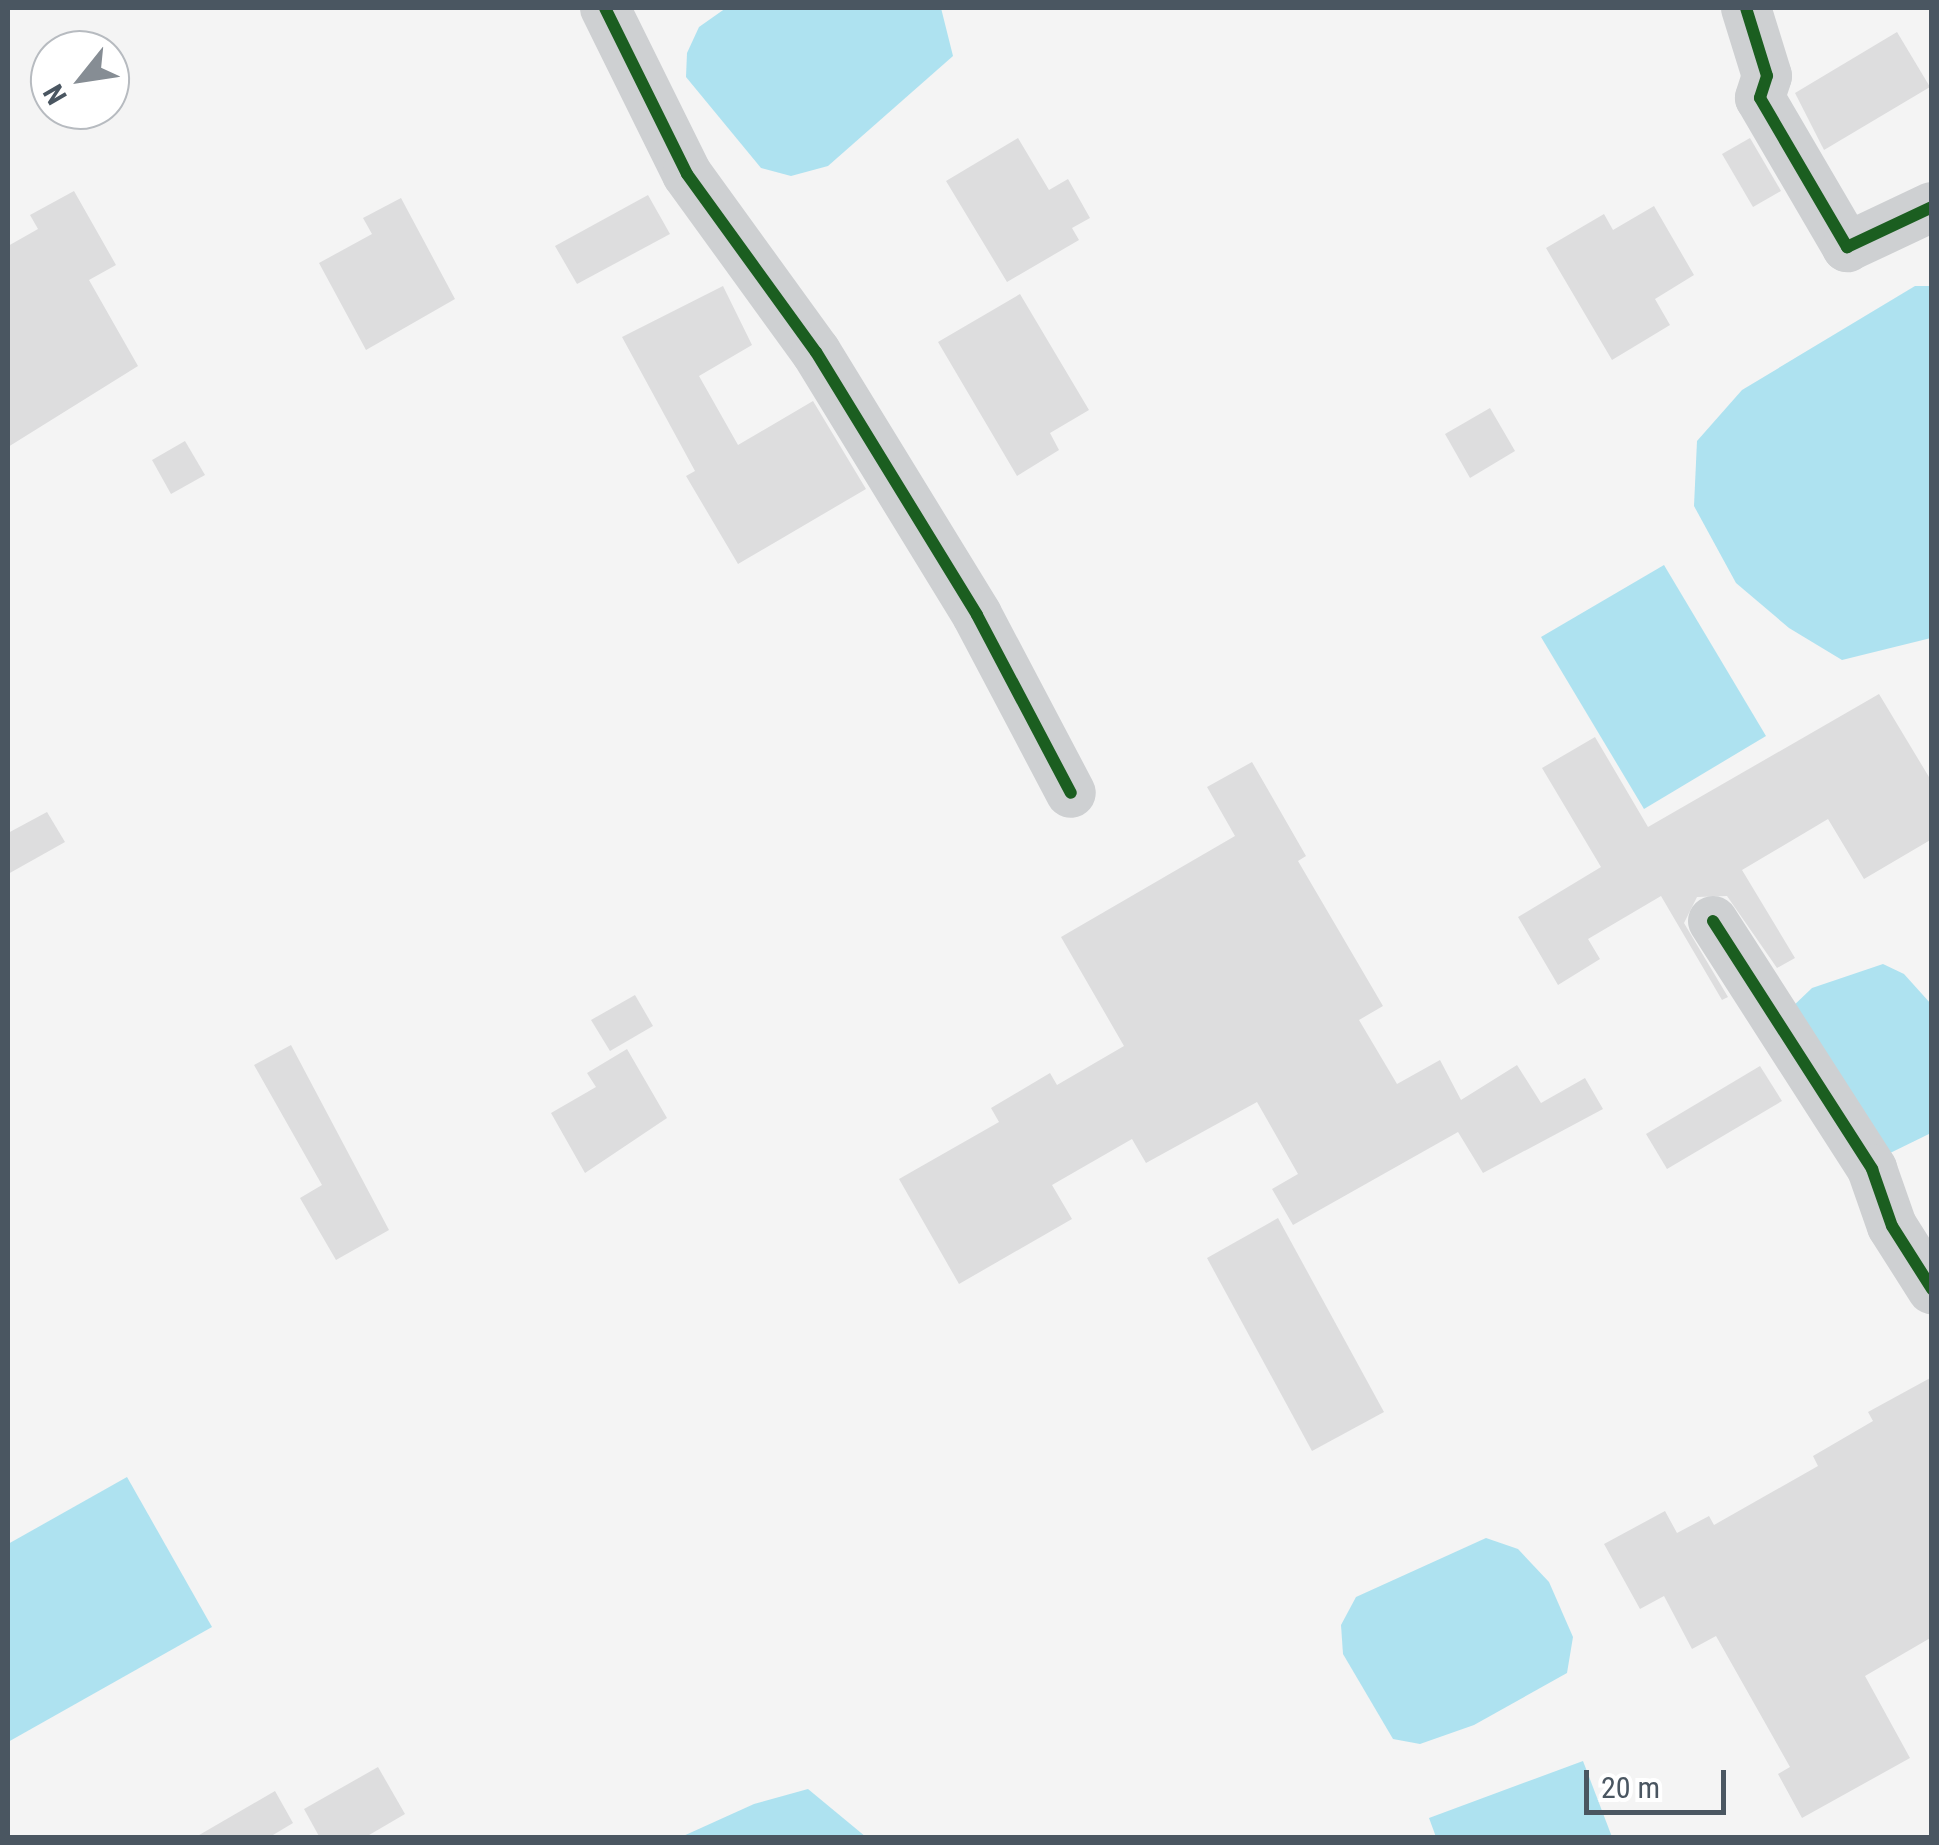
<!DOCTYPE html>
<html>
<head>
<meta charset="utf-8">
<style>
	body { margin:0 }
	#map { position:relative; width:1939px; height:1845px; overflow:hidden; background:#f4f4f4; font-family:"Roboto Condensed",sans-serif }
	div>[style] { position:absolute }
	.water>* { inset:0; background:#aee2f0 }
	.building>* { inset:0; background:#ddddde }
	.minor>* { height:50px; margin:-25px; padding:0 25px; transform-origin:25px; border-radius:25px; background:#ced0d2 }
	.cycleway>* { height:12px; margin:-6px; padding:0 6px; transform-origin:6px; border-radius:6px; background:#1b5e20 }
	span { translate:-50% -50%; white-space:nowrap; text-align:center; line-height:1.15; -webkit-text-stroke:9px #fff; paint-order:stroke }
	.frame { position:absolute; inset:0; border:10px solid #4a5661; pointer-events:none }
	.north { position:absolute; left:30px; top:30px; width:100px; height:100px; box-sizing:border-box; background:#fff; border:2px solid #b7bbc0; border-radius:50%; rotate:240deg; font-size:28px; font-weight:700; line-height:40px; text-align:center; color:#4a5661 }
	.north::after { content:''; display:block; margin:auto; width:35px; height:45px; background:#868d94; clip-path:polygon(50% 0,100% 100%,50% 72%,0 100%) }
	.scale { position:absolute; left:1584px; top:1770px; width:142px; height:45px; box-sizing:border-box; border:5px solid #4a5661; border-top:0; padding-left:12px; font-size:30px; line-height:35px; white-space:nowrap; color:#4a5661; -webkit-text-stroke:8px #fff; paint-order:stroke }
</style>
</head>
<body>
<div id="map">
	<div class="water">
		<div style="clip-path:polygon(726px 8px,941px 8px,953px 56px,828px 166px,791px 176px,761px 168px,686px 77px,687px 53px,699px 27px)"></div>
		<div style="clip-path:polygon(1915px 286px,1932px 286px,1931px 638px,1842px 660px,1789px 628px,1736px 583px,1694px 506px,1697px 441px,1742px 390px)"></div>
		<div style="clip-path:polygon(1664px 565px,1766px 736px,1644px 809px,1541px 637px)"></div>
		<div style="clip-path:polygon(1883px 964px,1904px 974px,1931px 1004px,1931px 1133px,1884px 1156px,1789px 1010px,1812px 988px)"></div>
		<div style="clip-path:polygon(127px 1477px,212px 1627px,8px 1742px,8px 1544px)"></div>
		<div style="clip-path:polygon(1486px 1538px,1518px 1549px,1549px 1582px,1573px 1637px,1567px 1673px,1474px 1725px,1420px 1744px,1393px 1739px,1343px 1654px,1341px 1625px,1356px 1597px)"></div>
		<div style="clip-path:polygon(1583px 1761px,1612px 1837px,1436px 1837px,1429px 1818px)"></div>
		<div style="clip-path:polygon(808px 1789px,866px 1837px,681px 1837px,754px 1804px)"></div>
	</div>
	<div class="building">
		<div style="clip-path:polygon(1897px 32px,1930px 87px,1824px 150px,1795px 93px)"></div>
		<div style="clip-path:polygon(1018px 138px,1049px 190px,1068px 179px,1090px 218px,1072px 228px,1079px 240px,1007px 282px,946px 181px)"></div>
		<div style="clip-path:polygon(1750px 138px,1781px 191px,1753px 207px,1722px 154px)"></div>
		<div style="clip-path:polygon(74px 191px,116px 265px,89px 280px,138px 366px,8px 447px,8px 246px,38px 229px,30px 215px)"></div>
		<div style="clip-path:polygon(648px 195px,670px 234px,577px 284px,555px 246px)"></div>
		<div style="clip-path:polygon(401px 198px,455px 299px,366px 350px,319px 263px,372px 234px,363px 218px)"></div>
		<div style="clip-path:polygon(1654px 206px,1694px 275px,1655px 299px,1670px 325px,1612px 360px,1546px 248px,1604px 214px,1613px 230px)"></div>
		<div style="clip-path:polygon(723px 286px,752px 345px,699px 376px,738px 445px,813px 401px,866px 489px,738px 564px,686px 476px,695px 471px,622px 337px)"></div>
		<div style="clip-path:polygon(1020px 294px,1089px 410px,1050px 433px,1059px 450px,1017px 476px,938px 342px)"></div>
		<div style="clip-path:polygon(1490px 408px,1515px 451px,1470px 478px,1445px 434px)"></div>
		<div style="clip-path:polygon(185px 441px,205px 475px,171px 494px,152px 460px)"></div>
		<div style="clip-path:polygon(1879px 694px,1932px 782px,1932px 839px,1864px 879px,1828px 819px,1742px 870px,1795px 958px,1777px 968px,1727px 896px,1697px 897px,1684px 923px,1728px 997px,1722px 1000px,1661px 896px,1588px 939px,1600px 959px,1558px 985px,1518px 917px,1601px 867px,1542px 768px,1595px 737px,1648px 827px)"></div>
		<div style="clip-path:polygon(1252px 762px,1306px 856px,1298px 861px,1383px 1006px,1359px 1020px,1397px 1084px,1440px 1060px,1461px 1100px,1517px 1065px,1541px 1103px,1585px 1078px,1603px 1109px,1483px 1173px,1458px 1132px,1293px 1225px,1272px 1189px,1298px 1174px,1257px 1102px,1146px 1163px,1132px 1139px,1052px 1185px,1072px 1219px,959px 1284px,899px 1179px,999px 1122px,991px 1108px,1050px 1073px,1057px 1085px,1124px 1046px,1061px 937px,1235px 836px,1207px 787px)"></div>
		<div style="clip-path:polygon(47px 812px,65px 842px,8px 874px,8px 833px)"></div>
		<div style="clip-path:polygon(635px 995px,653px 1026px,610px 1051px,591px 1020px)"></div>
		<div style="clip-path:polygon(291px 1045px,389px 1230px,336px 1260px,300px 1198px,322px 1185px,254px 1065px)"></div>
		<div style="clip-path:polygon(627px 1049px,667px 1118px,585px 1173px,551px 1113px,596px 1087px,587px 1073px)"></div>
		<div style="clip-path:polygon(1760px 1066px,1782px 1101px,1667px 1169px,1646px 1134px)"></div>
		<div style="clip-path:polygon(1278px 1218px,1384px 1412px,1312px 1451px,1207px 1258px)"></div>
		<div style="clip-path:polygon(1932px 1377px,1932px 1637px,1865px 1676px,1910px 1758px,1802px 1818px,1778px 1774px,1790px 1767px,1716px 1636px,1692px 1649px,1664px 1596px,1640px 1609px,1604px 1544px,1665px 1511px,1677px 1533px,1709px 1516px,1714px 1525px,1818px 1466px,1813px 1456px,1873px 1421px,1868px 1412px)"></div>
		<div style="clip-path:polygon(378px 1767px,405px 1814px,364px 1838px,320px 1838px,304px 1809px)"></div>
		<div style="clip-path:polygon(275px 1791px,293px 1823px,268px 1838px,194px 1838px)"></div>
	</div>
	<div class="minor">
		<div style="left:605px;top:8px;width:185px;rotate:63.7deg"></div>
		<div style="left:687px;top:174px;width:220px;rotate:54.1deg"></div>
		<div style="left:816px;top:352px;width:308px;rotate:58.5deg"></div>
		<div style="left:977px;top:615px;width:201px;rotate:62.2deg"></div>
		<div style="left:1746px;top:8px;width:71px;rotate:72.8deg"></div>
		<div style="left:1767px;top:76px;width:23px;rotate:108deg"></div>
		<div style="left:1760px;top:98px;width:173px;rotate:59.7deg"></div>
		<div style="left:1847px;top:247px;width:94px;rotate:-25.2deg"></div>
		<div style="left:1713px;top:921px;width:295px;rotate:57.3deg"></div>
		<div style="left:1872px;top:1169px;width:60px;rotate:70.7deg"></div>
		<div style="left:1892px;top:1226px;width:75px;rotate:57.6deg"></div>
	</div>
	<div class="cycleway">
		<div style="left:605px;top:8px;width:185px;rotate:63.7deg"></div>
		<div style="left:687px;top:174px;width:220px;rotate:54.1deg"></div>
		<div style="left:816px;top:352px;width:308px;rotate:58.5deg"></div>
		<div style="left:977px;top:615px;width:201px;rotate:62.2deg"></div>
		<div style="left:1746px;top:8px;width:71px;rotate:72.8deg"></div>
		<div style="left:1767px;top:76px;width:23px;rotate:108deg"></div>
		<div style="left:1760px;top:98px;width:173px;rotate:59.7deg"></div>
		<div style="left:1847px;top:247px;width:94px;rotate:-25.2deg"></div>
		<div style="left:1713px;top:921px;width:295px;rotate:57.3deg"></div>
		<div style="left:1872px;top:1169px;width:60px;rotate:70.7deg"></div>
		<div style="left:1892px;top:1226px;width:75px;rotate:57.6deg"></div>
	</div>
	<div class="frame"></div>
	<div class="north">N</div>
	<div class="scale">20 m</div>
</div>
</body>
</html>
